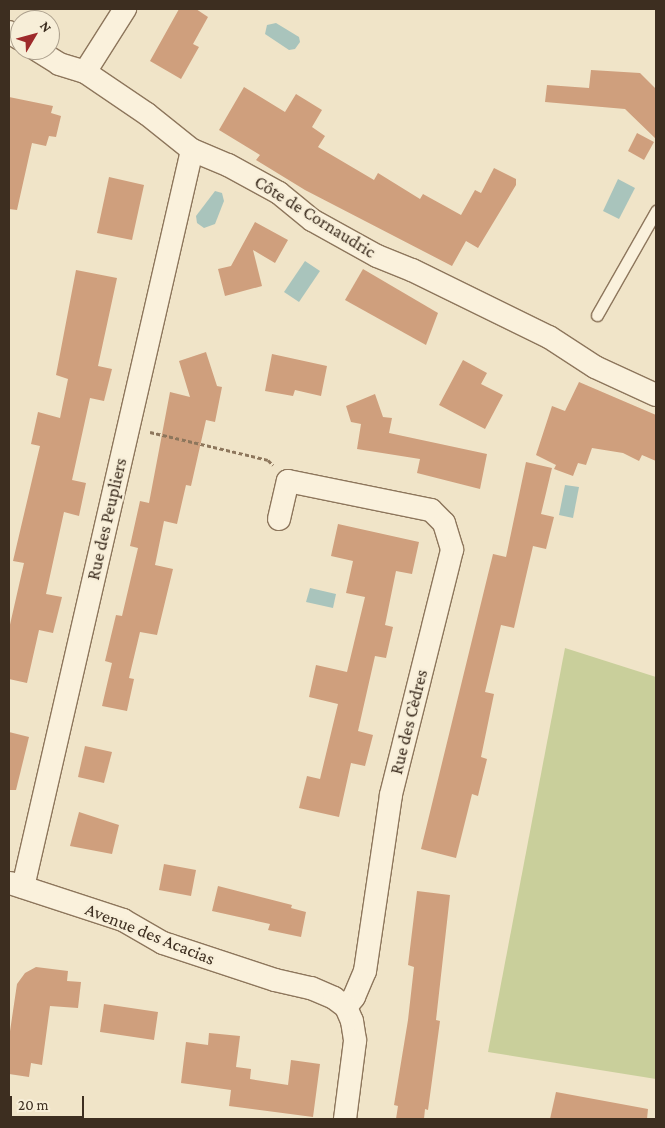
<!DOCTYPE html>
<html>
<head>
<meta charset="utf-8">
<style>
	body { margin:0 }
	#map { position:relative; width:665px; height:1128px; overflow:hidden; background:#f0e4c8; font-family:"Crimson Pro",serif }
	div>[style] { position:absolute }
	.green>* { inset:0; background:#c9cf9b }
	.water>* { inset:0; background:#a9c4bc }
	.building>* { inset:0; background:#cf9f7d }
	.path>* { height:3px; margin-top:-1.5px; transform-origin:0; background:repeating-linear-gradient(90deg,#8d765c 0 4px,transparent 0 6.5px) }
	.roads { filter:drop-shadow(1px 0 #8d765c) drop-shadow(-1px 0 #8d765c) drop-shadow(0 1px #8d765c) drop-shadow(0 -1px #8d765c) }
	.lane>* { height:11px; margin:-5.5px; padding:0 5.5px; transform-origin:5.5px; border-radius:5.5px; background:#faf1dc }
	.street>* { height:22px; margin:-11px; padding:0 11px; transform-origin:11px; border-radius:11px; background:#faf1dc }
	span { translate:-50% -50%; white-space:nowrap; text-align:center; line-height:1.15; -webkit-text-stroke:4.5px #f7eed8; paint-order:stroke }
	.street-label { font-size:18px; color:#3d2e20 }
	.frame { position:absolute; inset:0; border:10px solid #3d2e20; pointer-events:none }
	.north { position:absolute; left:10px; top:10px; width:50px; height:50px; box-sizing:border-box; background:#f7eed8; border:1px solid #ada18e; border-radius:50%; rotate:53deg; font-size:14px; font-weight:700; line-height:20px; text-align:center; color:#3d2e20 }
	.north::after { content:''; display:block; margin:auto; width:18px; height:22px; background:#9e2a2b; clip-path:polygon(50% 0,100% 100%,50% 72%,0 100%) }
	.scale { position:absolute; left:10px; top:1096px; width:74px; height:22px; box-sizing:border-box; border:2px solid #3d2e20; border-top:0; padding-left:6px; font-size:15px; line-height:18px; white-space:nowrap; color:#3d2e20; -webkit-text-stroke:4px #f7eed8; paint-order:stroke }
</style>
</head>
<body>
<div id="map">
	<div class="green">
		<div style="clip-path:polygon(565px 648px,656px 677px,656px 1079px,488px 1052px)"></div>
	</div>
	<div class="water">
		<div style="clip-path:polygon(276px 23px,299px 37px,300px 42px,295px 49px,289px 50px,265px 34px,267px 25px)"></div>
		<div style="clip-path:polygon(618px 179px,635px 188px,619px 219px,603px 211px)"></div>
		<div style="clip-path:polygon(215px 191px,222px 193px,224px 201px,215px 224px,204px 228px,197px 223px,196px 216px)"></div>
		<div style="clip-path:polygon(305px 261px,320px 271px,299px 302px,284px 292px)"></div>
		<div style="clip-path:polygon(565px 485px,579px 487px,573px 518px,559px 515px)"></div>
		<div style="clip-path:polygon(310px 588px,336px 594px,333px 608px,306px 602px)"></div>
	</div>
	<div class="building">
		<div style="clip-path:polygon(179px 9px,196px 9px,208px 17px,193px 44px,199px 47px,181px 79px,150px 61px)"></div>
		<div style="clip-path:polygon(591px 70px,640px 73px,656px 89px,656px 139px,625px 109px,545px 102px,547px 85px,589px 88px)"></div>
		<div style="clip-path:polygon(244px 87px,285px 112px,296px 94px,322px 110px,312px 127px,325px 136px,318px 147px,374px 180px,378px 173px,420px 199px,423px 194px,461px 215px,475px 190px,481px 193px,494px 168px,516px 179px,516px 185px,478px 248px,466px 241px,452px 266px,305px 190px,256px 160px,260px 155px,219px 130px)"></div>
		<div style="clip-path:polygon(9px 97px,53px 106px,51px 113px,61px 116px,56px 137px,49px 136px,46px 146px,32px 143px,17px 210px,9px 209px)"></div>
		<div style="clip-path:polygon(637px 133px,654px 142px,644px 160px,628px 151px)"></div>
		<div style="clip-path:polygon(109px 177px,144px 185px,132px 240px,97px 233px)"></div>
		<div style="clip-path:polygon(255px 222px,288px 240px,275px 263px,253px 250px,262px 286px,225px 296px,218px 269px,231px 266px)"></div>
		<div style="clip-path:polygon(363px 269px,438px 313px,426px 345px,345px 300px)"></div>
		<div style="clip-path:polygon(76px 270px,117px 278px,98px 366px,112px 369px,104px 401px,90px 398px,72px 480px,86px 483px,79px 516px,64px 512px,46px 594px,62px 597px,53px 633px,39px 630px,27px 683px,9px 679px,9px 629px,24px 563px,13px 561px,40px 446px,31px 444px,38px 412px,60px 418px,68px 379px,56px 375px)"></div>
		<div style="clip-path:polygon(206px 352px,217px 386px,222px 387px,215px 422px,206px 420px,191px 486px,186px 485px,177px 524px,164px 521px,155px 565px,173px 569px,157px 635px,140px 632px,129px 678px,134px 679px,127px 711px,102px 706px,112px 663px,105px 661px,116px 615px,122px 616px,138px 548px,130px 546px,140px 501px,149px 503px,170px 392px,190px 397px,179px 361px)"></div>
		<div style="clip-path:polygon(272px 354px,327px 366px,321px 396px,295px 390px,293px 396px,265px 391px)"></div>
		<div style="clip-path:polygon(463px 360px,487px 373px,481px 384px,503px 395px,485px 429px,439px 405px)"></div>
		<div style="clip-path:polygon(579px 382px,656px 415px,656px 461px,642px 455px,639px 461px,623px 453px,592px 448px,586px 465px,578px 463px,573px 476px,554px 469px,556px 465px,536px 455px,552px 406px,565px 411px)"></div>
		<div style="clip-path:polygon(375px 394px,383px 417px,392px 418px,389px 433px,487px 454px,480px 489px,417px 473px,420px 459px,357px 449px,361px 424px,351px 422px,346px 406px)"></div>
		<div style="clip-path:polygon(526px 462px,552px 468px,541px 514px,554px 517px,546px 549px,533px 546px,514px 628px,501px 625px,485px 692px,494px 694px,481px 757px,487px 759px,478px 796px,472px 794px,456px 858px,421px 849px,493px 554px,506px 557px)"></div>
		<div style="clip-path:polygon(338px 524px,419px 542px,412px 574px,396px 571px,385px 625px,393px 627px,386px 658px,375px 656px,358px 731px,373px 735px,365px 766px,351px 763px,339px 817px,299px 808px,307px 776px,320px 779px,338px 704px,309px 697px,316px 665px,347px 672px,365px 597px,346px 593px,353px 561px,331px 556px)"></div>
		<div style="clip-path:polygon(9px 732px,29px 737px,16px 790px,9px 790px)"></div>
		<div style="clip-path:polygon(85px 746px,112px 752px,104px 783px,78px 777px)"></div>
		<div style="clip-path:polygon(79px 812px,119px 825px,112px 854px,70px 846px)"></div>
		<div style="clip-path:polygon(164px 864px,196px 870px,191px 896px,159px 890px)"></div>
		<div style="clip-path:polygon(218px 886px,292px 905px,291px 908px,306px 912px,301px 937px,268px 930px,270px 924px,212px 911px)"></div>
		<div style="clip-path:polygon(417px 891px,450px 895px,436px 1020px,440px 1021px,428px 1110px,425px 1109px,424px 1119px,396px 1119px,398px 1106px,394px 1105px,408px 1020px,414px 967px,408px 965px)"></div>
		<div style="clip-path:polygon(36px 967px,68px 971px,67px 981px,81px 982px,78px 1008px,50px 1006px,42px 1065px,31px 1063px,29px 1077px,9px 1074px,9px 1038px,17px 984px,25px 973px)"></div>
		<div style="clip-path:polygon(104px 1004px,158px 1012px,154px 1040px,100px 1032px)"></div>
		<div style="clip-path:polygon(209px 1033px,240px 1036px,236px 1067px,251px 1069px,250px 1079px,288px 1085px,291px 1060px,320px 1064px,313px 1117px,229px 1106px,231px 1090px,181px 1083px,186px 1042px,208px 1045px)"></div>
		<div style="clip-path:polygon(556px 1092px,648px 1109px,647px 1119px,550px 1119px)"></div>
	</div>
	<div class="path">
		<div style="left:150px;top:432px;width:121px;rotate:13.3deg"></div>
		<div style="left:268px;top:460px;width:7px;rotate:45deg"></div>
	</div>
	<div class="roads">
		<div class="lane">
			<div style="left:597px;top:315px;width:120px;rotate:-60.4deg"></div>
		</div>
		<div class="street">
			<div style="left:9px;top:32px;width:13px;rotate:32deg"></div>
			<div style="left:37px;top:50px;width:26px;rotate:32deg"></div>
			<div style="left:59px;top:64px;width:27px;rotate:17deg"></div>
			<div style="left:85px;top:72px;width:75px;rotate:34.1deg"></div>
			<div style="left:147px;top:114px;width:58px;rotate:38.7deg"></div>
			<div style="left:192px;top:150px;width:39px;rotate:23deg"></div>
			<div style="left:228px;top:165px;width:58px;rotate:28.8deg"></div>
			<div style="left:279px;top:193px;width:43px;rotate:39.3deg"></div>
			<div style="left:312px;top:220px;width:74px;rotate:29deg"></div>
			<div style="left:377px;top:256px;width:38px;rotate:22deg"></div>
			<div style="left:412px;top:270px;width:153px;rotate:26.1deg"></div>
			<div style="left:549px;top:337px;width:55px;rotate:33.1deg"></div>
			<div style="left:595px;top:367px;width:67px;rotate:24.7deg"></div>
			<div style="left:85px;top:72px;width:75px;rotate:-57.6deg"></div>
			<div style="left:279px;top:519px;width:39px;rotate:-77deg"></div>
			<div style="left:288px;top:481px;width:146px;rotate:11.5deg"></div>
			<div style="left:431px;top:510px;width:18px;rotate:45deg"></div>
			<div style="left:444px;top:523px;width:28px;rotate:73deg"></div>
			<div style="left:452px;top:550px;width:252px;rotate:104deg"></div>
			<div style="left:391px;top:795px;width:178px;rotate:98.4deg"></div>
			<div style="left:365px;top:971px;width:28px;rotate:113deg"></div>
			<div style="left:354px;top:997px;width:13px;rotate:129deg"></div>
			<div style="left:10px;top:883px;width:119px;rotate:18.1deg"></div>
			<div style="left:123px;top:920px;width:46px;rotate:29.9deg"></div>
			<div style="left:163px;top:943px;width:118px;rotate:18.3deg"></div>
			<div style="left:275px;top:980px;width:37px;rotate:13deg"></div>
			<div style="left:311px;top:988px;width:25px;rotate:23deg"></div>
			<div style="left:334px;top:998px;width:15px;rotate:37deg"></div>
			<div style="left:346px;top:1007px;width:15px;rotate:67deg"></div>
			<div style="left:352px;top:1021px;width:20px;rotate:81deg"></div>
			<div style="left:355px;top:1041px;width:79px;rotate:97.3deg"></div>
			<div style="left:23px;top:887px;width:756px;rotate:-77.08deg"></div>
		</div>
	</div>
	<div class="street-label">
		<span style="left:315px;top:217px;rotate:32deg">Côte de Cornaudric</span>
		<span style="left:107px;top:519px;rotate:-77deg">Rue des Peupliers</span>
		<span style="left:409px;top:722px;rotate:-76deg">Rue des Cèdres</span>
		<span style="left:150px;top:934px;rotate:22deg">Avenue des Acacias</span>
	</div>
	<div class="frame"></div>
	<div class="north">N</div>
	<div class="scale">20 m</div>
</div>
</body>
</html>
